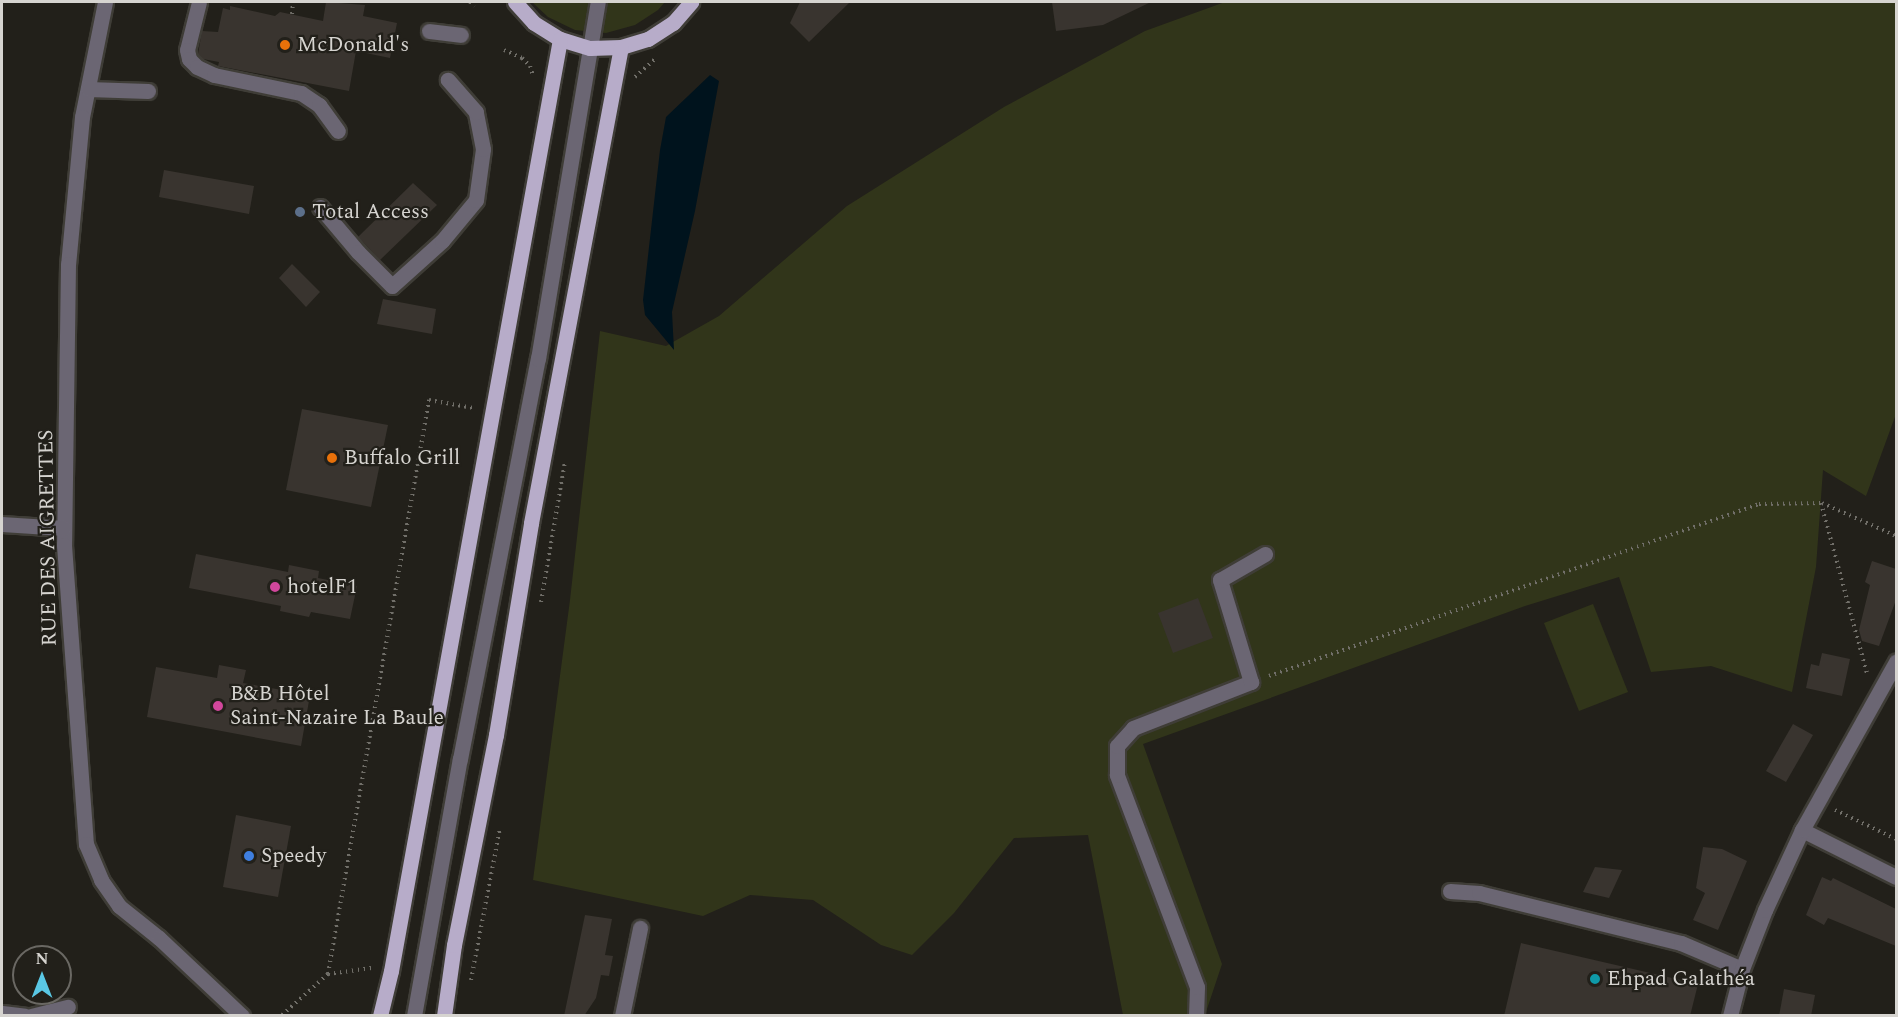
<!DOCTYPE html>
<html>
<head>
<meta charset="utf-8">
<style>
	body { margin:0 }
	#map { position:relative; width:1898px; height:1017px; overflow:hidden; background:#22201a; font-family:Spectral,serif }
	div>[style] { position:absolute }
	.green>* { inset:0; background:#31351a }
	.water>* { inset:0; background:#00131d }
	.building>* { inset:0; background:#39342f }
	.path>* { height:4px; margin-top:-2px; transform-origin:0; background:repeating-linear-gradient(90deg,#716f69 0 1.5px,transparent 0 6px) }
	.roads { filter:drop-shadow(2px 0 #3f3d37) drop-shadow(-2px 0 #3f3d37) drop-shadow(0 2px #3f3d37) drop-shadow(0 -2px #3f3d37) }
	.minor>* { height:15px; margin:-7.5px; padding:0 7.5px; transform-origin:7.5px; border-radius:7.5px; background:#6b6673 }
	.major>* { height:15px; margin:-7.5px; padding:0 7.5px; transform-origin:7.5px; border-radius:7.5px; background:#b7acc9 }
	.dots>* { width:16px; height:16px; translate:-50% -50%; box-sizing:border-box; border:3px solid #22201a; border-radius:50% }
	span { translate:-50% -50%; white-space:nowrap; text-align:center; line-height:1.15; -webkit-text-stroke:4.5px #22201a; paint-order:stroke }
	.poi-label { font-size:21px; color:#d6d4d0 }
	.left { translate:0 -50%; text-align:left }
	.street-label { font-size:21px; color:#d6d4d0 }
	.frame { position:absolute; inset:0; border:3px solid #d6d4d0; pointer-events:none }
	.north { position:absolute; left:12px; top:945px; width:60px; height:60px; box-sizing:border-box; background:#22201a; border:2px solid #6a6863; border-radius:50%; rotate:0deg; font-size:16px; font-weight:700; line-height:24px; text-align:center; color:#d6d4d0 }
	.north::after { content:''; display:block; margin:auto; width:21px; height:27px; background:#5ac8e5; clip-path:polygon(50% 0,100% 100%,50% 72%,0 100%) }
</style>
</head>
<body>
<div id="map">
	<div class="green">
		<div style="clip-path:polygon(532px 2px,665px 2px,658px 10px,635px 25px,606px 33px,575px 30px,548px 17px)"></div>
		<div style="clip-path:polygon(1225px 2px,1896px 2px,1896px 414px,1866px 496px,1823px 470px,1816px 567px,1792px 692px,1711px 666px,1651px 672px,1619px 577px,1525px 606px,1143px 744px,1222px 964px,1205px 1015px,1123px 1015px,1088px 835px,1014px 838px,954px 913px,912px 955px,881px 945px,813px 900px,750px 895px,703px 916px,533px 880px,570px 600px,600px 331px,666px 346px,719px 316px,847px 206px,1004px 107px,1145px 31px)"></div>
		<div style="clip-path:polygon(1593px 604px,1628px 692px,1579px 711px,1544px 623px)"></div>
	</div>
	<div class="water">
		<div style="clip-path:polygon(710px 75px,719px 81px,695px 211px,672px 312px,674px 350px,645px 315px,643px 300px,660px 150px,666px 117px)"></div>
	</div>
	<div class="building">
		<div style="clip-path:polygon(326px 2px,365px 5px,363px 16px,397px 23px,390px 58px,356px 51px,349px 91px,218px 66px,219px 62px,203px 59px,198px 54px,202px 31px,218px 32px,223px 8px,230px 10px,230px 6px,275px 16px,280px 12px,323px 21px)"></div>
		<div style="clip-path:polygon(800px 2px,850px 2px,809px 42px,790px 23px)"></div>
		<div style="clip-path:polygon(1052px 2px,1151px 2px,1103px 25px,1056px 31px)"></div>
		<div style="clip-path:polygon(164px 170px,254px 186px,249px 214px,159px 197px)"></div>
		<div style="clip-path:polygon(413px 183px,437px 205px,380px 260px,358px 237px)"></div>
		<div style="clip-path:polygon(292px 264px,320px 292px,306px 307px,279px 278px)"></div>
		<div style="clip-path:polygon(383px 299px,436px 309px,432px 334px,377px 324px)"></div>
		<div style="clip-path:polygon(302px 409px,388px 425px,371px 507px,286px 490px)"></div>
		<div style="clip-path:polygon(196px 554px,288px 572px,289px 565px,319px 571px,318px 578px,357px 586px,350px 619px,311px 612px,309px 617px,280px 611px,281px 606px,189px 588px)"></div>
		<div style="clip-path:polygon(1872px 561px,1896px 569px,1896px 600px,1879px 646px,1862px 641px,1859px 630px,1870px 585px,1865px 582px)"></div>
		<div style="clip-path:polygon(1198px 598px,1213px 638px,1173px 653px,1158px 613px)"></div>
		<div style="clip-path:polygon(1822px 653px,1850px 659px,1842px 696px,1806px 688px,1811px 664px,1819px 666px)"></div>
		<div style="clip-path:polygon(219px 665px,246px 670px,243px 683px,310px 695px,301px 746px,147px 717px,156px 667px,217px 678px)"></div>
		<div style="clip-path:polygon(1793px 724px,1813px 735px,1786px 782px,1766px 771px)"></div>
		<div style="clip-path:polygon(236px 815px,291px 826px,278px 897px,223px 887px)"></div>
		<div style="clip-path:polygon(1703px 847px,1722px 849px,1747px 861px,1718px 930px,1693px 920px,1705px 893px,1696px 888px)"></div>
		<div style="clip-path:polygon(1595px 867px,1622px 870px,1609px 898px,1583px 892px)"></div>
		<div style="clip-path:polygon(1822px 877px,1831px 881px,1833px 878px,1896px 909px,1896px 946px,1828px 918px,1824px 925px,1806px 915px)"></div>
		<div style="clip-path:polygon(585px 915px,612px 919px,605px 955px,613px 956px,609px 976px,601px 975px,596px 998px,584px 1016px,564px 1016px)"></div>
		<div style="clip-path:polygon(1521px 943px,1698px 984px,1690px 1016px,1504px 1016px)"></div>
		<div style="clip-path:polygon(1784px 989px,1815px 995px,1811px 1016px,1779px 1016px)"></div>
	</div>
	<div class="path">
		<div style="left:470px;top:2px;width:6px;rotate:51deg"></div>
		<div style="left:292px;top:14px;width:12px;rotate:-85deg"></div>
		<div style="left:504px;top:50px;width:20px;rotate:24deg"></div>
		<div style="left:522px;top:58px;width:11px;rotate:45deg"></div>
		<div style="left:530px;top:66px;width:9px;rotate:72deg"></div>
		<div style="left:635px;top:77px;width:28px;rotate:-42deg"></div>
		<div style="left:1822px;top:503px;width:81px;rotate:24deg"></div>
		<div style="left:541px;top:602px;width:142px;rotate:-80.3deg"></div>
		<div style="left:1269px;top:676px;width:519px;rotate:-19.34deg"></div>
		<div style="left:1759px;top:504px;width:62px;rotate:-0.9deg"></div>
		<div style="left:1821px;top:503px;width:176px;rotate:74.9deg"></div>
		<div style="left:1835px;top:810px;width:68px;rotate:25.4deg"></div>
		<div style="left:328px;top:974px;width:583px;rotate:-80.02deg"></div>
		<div style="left:429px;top:400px;width:45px;rotate:10.3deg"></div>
		<div style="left:471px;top:980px;width:155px;rotate:-79.2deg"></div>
		<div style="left:282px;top:1015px;width:62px;rotate:-41.7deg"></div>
		<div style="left:328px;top:974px;width:44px;rotate:-7.8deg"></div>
	</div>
	<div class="roads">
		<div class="minor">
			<div style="left:105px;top:2px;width:117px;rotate:101.3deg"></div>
			<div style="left:82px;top:117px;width:148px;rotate:95.4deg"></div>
			<div style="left:68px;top:264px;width:281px;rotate:90.8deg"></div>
			<div style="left:64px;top:545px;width:300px;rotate:85.8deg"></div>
			<div style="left:86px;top:844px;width:39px;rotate:67deg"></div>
			<div style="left:101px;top:880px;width:32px;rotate:55deg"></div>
			<div style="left:119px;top:906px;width:51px;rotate:38.7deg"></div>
			<div style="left:159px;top:938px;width:114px;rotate:43.2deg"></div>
			<div style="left:199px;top:2px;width:49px;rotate:104deg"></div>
			<div style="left:187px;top:50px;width:9px;rotate:77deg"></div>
			<div style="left:189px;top:59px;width:11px;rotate:45deg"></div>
			<div style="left:197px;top:67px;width:19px;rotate:25deg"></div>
			<div style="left:214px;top:75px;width:89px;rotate:11.7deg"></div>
			<div style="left:301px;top:93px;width:22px;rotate:34deg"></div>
			<div style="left:319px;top:105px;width:32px;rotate:54deg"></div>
			<div style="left:429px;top:31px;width:32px;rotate:7deg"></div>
			<div style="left:88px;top:89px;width:60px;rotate:1.9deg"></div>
			<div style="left:320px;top:207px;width:59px;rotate:49.8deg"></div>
			<div style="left:358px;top:252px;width:48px;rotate:45deg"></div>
			<div style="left:392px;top:286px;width:67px;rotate:-42deg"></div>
			<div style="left:442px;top:241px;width:53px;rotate:-50.3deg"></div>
			<div style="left:476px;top:200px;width:51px;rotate:-82.2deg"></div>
			<div style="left:483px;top:149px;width:38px;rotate:-101deg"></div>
			<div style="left:476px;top:112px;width:43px;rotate:-131.2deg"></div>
			<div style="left:2px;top:524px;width:62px;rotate:3.7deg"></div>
			<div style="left:1802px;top:830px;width:105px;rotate:26.6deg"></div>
			<div style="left:1450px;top:891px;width:29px;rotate:4deg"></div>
			<div style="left:1479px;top:893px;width:208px;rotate:13.9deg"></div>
			<div style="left:1681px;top:943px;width:66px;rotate:23.1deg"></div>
			<div style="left:2px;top:1013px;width:23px;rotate:7deg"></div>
			<div style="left:31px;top:1016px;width:38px;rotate:-14deg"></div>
			<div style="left:414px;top:1016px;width:261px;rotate:-79.9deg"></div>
			<div style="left:460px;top:759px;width:408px;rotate:-79deg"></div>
			<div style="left:538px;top:359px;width:362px;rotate:-80.5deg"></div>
			<div style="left:622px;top:1016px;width:90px;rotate:-78.4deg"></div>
			<div style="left:1196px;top:1016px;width:29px;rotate:-88deg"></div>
			<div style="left:1197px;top:987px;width:227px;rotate:-110.7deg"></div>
			<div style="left:1117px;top:775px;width:29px;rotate:-90deg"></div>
			<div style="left:1117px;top:746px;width:24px;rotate:-48deg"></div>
			<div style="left:1133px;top:728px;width:127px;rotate:-21.3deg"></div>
			<div style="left:1251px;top:682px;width:107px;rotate:-106.9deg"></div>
			<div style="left:1220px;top:580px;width:52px;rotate:-30deg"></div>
			<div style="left:1730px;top:1016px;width:49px;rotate:-75.7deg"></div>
			<div style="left:1742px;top:969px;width:63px;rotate:-68.7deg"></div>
			<div style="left:1765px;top:910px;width:88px;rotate:-65.2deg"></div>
			<div style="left:1802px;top:830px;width:193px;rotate:-60.8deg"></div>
		</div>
		<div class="major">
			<div style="left:515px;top:2px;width:28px;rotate:48deg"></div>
			<div style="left:534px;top:23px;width:31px;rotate:32deg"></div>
			<div style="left:560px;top:39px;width:31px;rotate:17deg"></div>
			<div style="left:590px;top:48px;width:31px;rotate:-2deg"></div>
			<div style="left:621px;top:47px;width:28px;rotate:-17deg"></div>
			<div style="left:648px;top:39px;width:30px;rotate:-33deg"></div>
			<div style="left:673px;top:23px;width:28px;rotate:-49deg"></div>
			<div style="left:380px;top:1016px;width:46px;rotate:-76.3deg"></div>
			<div style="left:391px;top:971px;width:947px;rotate:-79.72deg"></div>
			<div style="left:444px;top:1016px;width:72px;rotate:-82deg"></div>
			<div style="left:454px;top:945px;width:214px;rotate:-78.7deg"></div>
			<div style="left:496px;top:735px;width:215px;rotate:-80.6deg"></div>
			<div style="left:531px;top:523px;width:484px;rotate:-79.3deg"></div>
		</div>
	</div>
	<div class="dots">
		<div style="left:285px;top:45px;background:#e8710a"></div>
		<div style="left:300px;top:212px;background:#5c6f8a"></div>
		<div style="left:332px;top:458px;background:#e8710a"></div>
		<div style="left:275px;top:587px;background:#d1479c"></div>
		<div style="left:218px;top:706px;background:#d1479c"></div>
		<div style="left:249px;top:856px;background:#3f7fe0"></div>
		<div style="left:1595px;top:979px;background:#0f9aa8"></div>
	</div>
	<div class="poi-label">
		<span class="left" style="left:297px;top:45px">McDonald's</span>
		<span class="left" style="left:312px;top:212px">Total Access</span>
		<span class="left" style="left:344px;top:458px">Buffalo Grill</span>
		<span class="left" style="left:287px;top:587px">hotelF1</span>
		<span class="left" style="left:230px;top:706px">B&amp;B Hôtel<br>Saint-Nazaire La Baule</span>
		<span class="left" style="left:261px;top:856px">Speedy</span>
		<span class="left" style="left:1607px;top:979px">Ehpad Galathéa</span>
	</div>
	<div class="street-label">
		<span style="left:48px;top:538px;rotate:-91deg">RUE DES AIGRETTES</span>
	</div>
	<div class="frame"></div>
	<div class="north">N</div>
</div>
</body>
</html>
